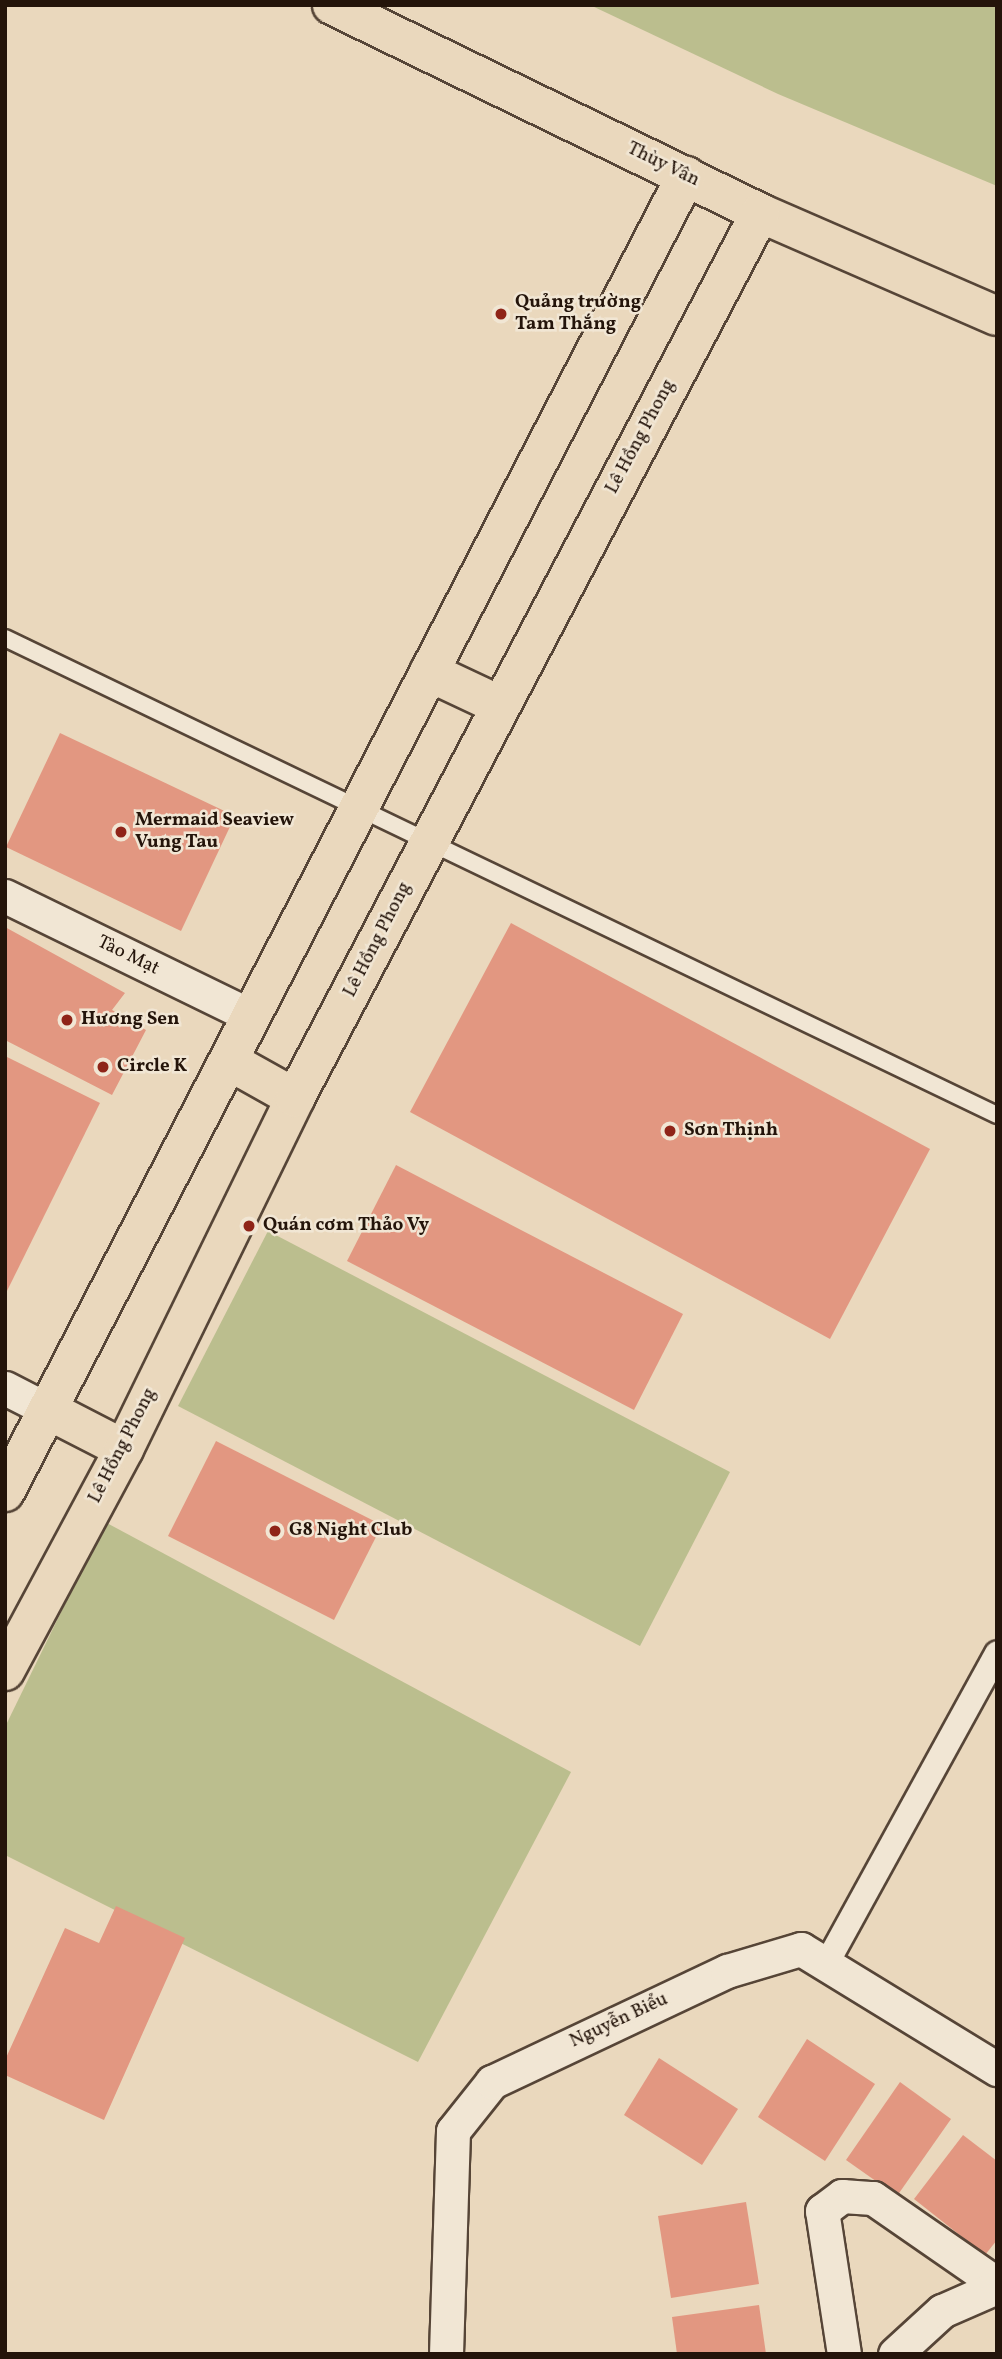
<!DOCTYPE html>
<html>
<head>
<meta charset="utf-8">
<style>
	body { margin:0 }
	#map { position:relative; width:1002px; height:2359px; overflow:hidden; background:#ead8bd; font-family:Vollkorn,serif }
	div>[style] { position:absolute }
	.green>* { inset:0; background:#bbbe8e }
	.building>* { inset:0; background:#e29781 }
	.roads { filter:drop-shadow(2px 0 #564537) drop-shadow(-2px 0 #564537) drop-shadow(0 2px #564537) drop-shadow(0 -2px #564537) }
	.service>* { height:16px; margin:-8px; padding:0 8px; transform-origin:8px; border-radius:8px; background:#f1e6d4 }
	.pedestrian>* { height:24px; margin:-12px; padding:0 12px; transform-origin:12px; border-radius:12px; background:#f1e6d4 }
	.minor>* { height:33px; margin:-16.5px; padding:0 16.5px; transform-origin:16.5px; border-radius:16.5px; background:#f1e6d4 }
	.primary>* { height:38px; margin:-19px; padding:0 19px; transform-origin:19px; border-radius:19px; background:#ead8bd }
	.dots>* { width:19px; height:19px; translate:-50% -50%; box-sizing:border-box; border:4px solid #f1e6d4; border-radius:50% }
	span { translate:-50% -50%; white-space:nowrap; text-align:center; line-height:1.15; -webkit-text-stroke:5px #f1e6d4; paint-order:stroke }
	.street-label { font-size:19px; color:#24140a }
	.poi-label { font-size:19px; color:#24140a; font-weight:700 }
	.left { translate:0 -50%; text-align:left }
	.frame { position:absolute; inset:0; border:7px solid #24140a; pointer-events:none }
</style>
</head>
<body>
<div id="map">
	<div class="green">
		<div style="clip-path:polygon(590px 5px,997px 5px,997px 186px,778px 94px)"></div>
		<div style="clip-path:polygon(268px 1231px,730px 1472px,640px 1646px,178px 1406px)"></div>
		<div style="clip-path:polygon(105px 1522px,571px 1772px,418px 2062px,5px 1855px,5px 1727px)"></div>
	</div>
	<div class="building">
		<div style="clip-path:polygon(60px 733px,235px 816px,181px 931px,6px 847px)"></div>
		<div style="clip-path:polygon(511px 923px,930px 1149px,830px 1339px,410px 1112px)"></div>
		<div style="clip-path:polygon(5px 927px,125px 993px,112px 1010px,146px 1030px,112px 1095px,5px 1040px)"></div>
		<div style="clip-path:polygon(5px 1056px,100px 1103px,5px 1295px)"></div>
		<div style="clip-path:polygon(396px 1165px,683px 1314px,634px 1410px,347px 1261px)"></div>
		<div style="clip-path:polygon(216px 1441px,382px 1525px,334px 1620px,168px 1536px)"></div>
		<div style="clip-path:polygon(116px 1906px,185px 1938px,104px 2120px,5px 2075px,5px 2060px,65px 1928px,99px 1943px)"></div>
		<div style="clip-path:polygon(807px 2039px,875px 2084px,825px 2161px,758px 2117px)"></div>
		<div style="clip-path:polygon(659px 2058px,738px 2109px,702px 2165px,624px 2115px)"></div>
		<div style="clip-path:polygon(900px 2082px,951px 2119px,897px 2196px,846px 2160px)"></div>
		<div style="clip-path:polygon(963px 2135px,997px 2161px,997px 2240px,985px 2255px,914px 2199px)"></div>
		<div style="clip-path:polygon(746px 2202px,759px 2284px,671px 2298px,658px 2216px)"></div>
		<div style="clip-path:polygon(759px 2305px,766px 2354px,677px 2354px,672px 2317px)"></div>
	</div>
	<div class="roads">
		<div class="service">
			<div style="left:5px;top:638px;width:1101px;rotate:25.68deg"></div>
		</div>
		<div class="pedestrian">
			<div style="left:828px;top:1961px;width:351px;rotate:-61.2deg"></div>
		</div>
		<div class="minor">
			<div style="left:5px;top:896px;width:274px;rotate:26deg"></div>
			<div style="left:5px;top:1388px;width:48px;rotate:27.1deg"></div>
			<div style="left:446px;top:2354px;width:223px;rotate:-88.2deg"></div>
			<div style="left:453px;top:2131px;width:63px;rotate:-51.5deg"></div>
			<div style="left:492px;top:2082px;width:260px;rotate:-25.3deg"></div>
			<div style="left:727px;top:1971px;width:77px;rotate:-16.6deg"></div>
			<div style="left:801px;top:1949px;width:230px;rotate:31.5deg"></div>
			<div style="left:844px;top:2354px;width:145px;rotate:-98.7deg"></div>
			<div style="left:822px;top:2211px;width:25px;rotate:-37deg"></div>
			<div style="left:842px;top:2196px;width:31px;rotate:4deg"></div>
			<div style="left:873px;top:2198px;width:151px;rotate:34.7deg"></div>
			<div style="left:895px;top:2354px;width:64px;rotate:-42.5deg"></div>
			<div style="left:942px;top:2311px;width:60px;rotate:-23.6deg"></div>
		</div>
		<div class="primary">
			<div style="left:332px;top:5px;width:476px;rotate:25.9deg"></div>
			<div style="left:760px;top:213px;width:258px;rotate:23.5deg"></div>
			<div style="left:429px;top:672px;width:77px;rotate:25.2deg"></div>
			<div style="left:229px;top:1061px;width:76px;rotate:29.3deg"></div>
			<div style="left:48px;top:1410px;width:85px;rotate:27.2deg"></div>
			<div style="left:5px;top:1492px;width:1482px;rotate:-62.64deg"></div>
			<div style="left:5px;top:1671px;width:252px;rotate:-61.8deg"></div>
			<div style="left:124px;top:1449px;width:390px;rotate:-64deg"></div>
			<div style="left:295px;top:1098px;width:1000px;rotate:-62.28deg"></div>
		</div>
	</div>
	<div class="dots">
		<div style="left:501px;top:314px;background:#8f2418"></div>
		<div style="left:121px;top:832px;background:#8f2418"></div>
		<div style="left:67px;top:1020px;background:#8f2418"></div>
		<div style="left:103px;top:1067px;background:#8f2418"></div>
		<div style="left:670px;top:1131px;background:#8f2418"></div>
		<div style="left:249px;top:1226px;background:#8f2418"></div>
		<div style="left:275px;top:1531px;background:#8f2418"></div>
	</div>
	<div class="street-label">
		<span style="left:663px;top:165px;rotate:26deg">Thùy Vân</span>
		<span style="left:641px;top:437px;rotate:-62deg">Lê Hồng Phong</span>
		<span style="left:378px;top:940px;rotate:-63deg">Lê Hồng Phong</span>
		<span style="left:128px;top:956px;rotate:26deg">Tào Mạt</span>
		<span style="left:123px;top:1446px;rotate:-63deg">Lê Hồng Phong</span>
		<span style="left:619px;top:2021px;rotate:-25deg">Nguyễn Biểu</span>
	</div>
	<div class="poi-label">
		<span class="left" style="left:515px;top:314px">Quảng trường<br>Tam Thắng</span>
		<span class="left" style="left:135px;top:832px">Mermaid Seaview<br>Vung Tau</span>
		<span class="left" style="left:81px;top:1020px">Hương Sen</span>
		<span class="left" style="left:117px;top:1067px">Circle K</span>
		<span class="left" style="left:684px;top:1131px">Sơn Thịnh</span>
		<span class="left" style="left:263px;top:1226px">Quán cơm Thảo Vy</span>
		<span class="left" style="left:289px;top:1531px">G8 Night Club</span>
	</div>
	<div class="frame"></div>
</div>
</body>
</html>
